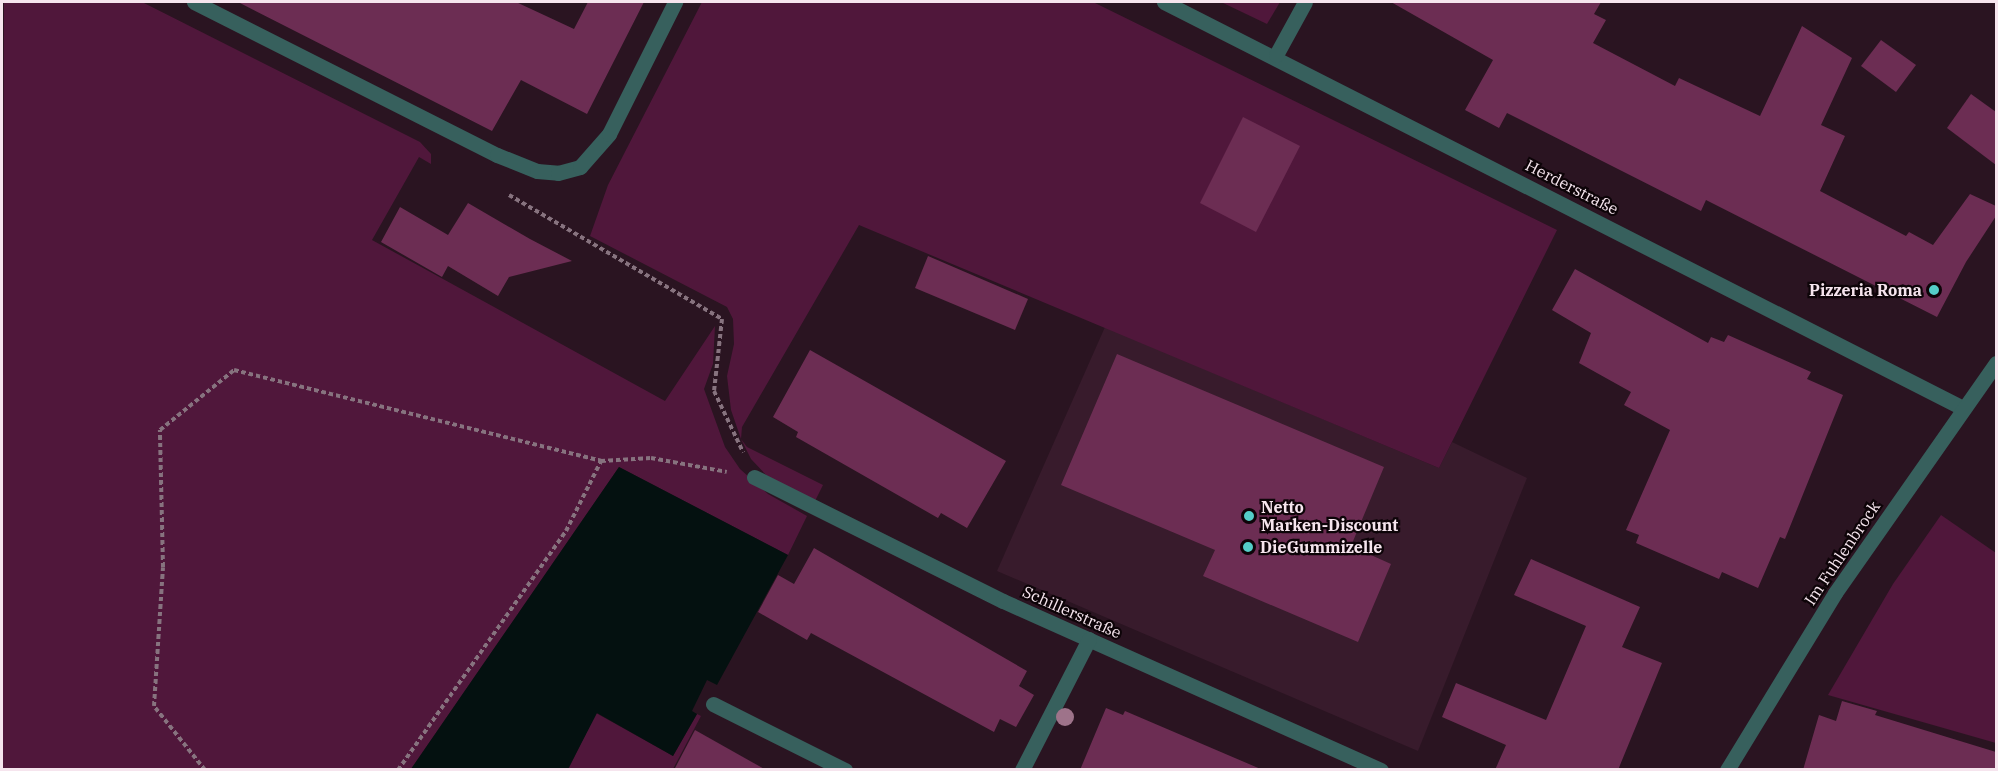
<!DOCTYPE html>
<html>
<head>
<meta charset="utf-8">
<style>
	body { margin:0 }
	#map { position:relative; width:1998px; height:771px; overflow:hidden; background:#2a1421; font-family:"IBM Plex Serif",serif }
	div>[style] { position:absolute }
	.built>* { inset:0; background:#381b2c }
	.green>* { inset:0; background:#50173b }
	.water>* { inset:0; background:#041110 }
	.building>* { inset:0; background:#6c2d53 }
	.path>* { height:4px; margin-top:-2px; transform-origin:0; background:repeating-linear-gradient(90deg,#87737f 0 4.5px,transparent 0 7.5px) }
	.service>* { height:15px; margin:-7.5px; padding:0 7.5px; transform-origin:7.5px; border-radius:7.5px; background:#37605d }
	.minor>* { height:15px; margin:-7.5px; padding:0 7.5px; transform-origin:7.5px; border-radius:7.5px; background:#37605d }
	.tertiary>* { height:15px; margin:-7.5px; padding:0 7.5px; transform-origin:7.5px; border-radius:7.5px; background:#37605d }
	.trees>* { width:18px; height:18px; margin:-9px; border-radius:50%; background:#9e738a }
	.dots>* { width:16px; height:16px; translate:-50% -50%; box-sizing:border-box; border:3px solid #0d0408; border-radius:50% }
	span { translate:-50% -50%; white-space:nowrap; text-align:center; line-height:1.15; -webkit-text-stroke:4.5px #0d0408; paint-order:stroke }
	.street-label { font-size:16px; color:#f6e5ee }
	.poi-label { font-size:16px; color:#f6e5ee; font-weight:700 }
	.right { translate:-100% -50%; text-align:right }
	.left { translate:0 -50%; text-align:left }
	.frame { position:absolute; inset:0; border:3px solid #f6e5ee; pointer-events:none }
</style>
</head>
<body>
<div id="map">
	<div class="built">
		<div style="clip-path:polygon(1105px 327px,1439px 468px,1452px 442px,1527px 478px,1418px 751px,997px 571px)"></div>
	</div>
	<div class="green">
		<div style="clip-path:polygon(4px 2px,142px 2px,420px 142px,431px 154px,431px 164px,419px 157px,372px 240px,665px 401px,715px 326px,713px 364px,704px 389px,725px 447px,740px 469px,768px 494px,807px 516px,788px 555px,619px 467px,411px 769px,2px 770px)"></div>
		<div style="clip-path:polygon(702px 2px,1093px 2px,1557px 230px,1439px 468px,859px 225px,742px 427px,741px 439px,747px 447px,823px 485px,814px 503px,766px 475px,751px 459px,741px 439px,731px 410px,727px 376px,734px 344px,733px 319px,727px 307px,590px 236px,608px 185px)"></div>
		<div style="clip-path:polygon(1221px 2px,1280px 2px,1267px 24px)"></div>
		<div style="clip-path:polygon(1941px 515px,1996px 553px,1996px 743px,1828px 695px,1893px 584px)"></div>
		<div style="clip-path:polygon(596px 713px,673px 756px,697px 714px,701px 716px,673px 769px,568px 770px)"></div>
	</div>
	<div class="water">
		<div style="clip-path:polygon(619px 467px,788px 555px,717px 685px,707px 680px,692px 711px,697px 714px,673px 756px,597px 713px,568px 769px,411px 769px)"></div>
	</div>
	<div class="building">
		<div style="clip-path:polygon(238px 2px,516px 2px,574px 29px,588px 2px,644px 2px,587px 114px,521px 80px,492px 131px)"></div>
		<div style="clip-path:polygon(1391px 2px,1601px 2px,1594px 14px,1606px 20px,1593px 43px,1675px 86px,1679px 78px,1760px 116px,1802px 26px,1852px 58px,1821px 125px,1845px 136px,1820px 191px,1906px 236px,1909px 232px,1933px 245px,1970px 194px,1996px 206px,1996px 216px,1966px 262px,1937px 317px,1706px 200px,1701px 211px,1507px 113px,1499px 128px,1465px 110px,1493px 60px)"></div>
		<div style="clip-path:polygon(1881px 40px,1916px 65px,1896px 92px,1861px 66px)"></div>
		<div style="clip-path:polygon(1971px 94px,1996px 112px,1996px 165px,1947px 128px)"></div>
		<div style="clip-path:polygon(1243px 117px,1300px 146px,1256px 232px,1200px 203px)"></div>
		<div style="clip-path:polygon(468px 203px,530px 239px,572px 261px,509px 277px,498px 296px,448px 266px,442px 277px,381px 242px,400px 207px,448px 235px)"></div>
		<div style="clip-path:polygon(928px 256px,1028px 299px,1015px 330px,915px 288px)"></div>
		<div style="clip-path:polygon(1575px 269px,1708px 343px,1711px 337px,1724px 342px,1728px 335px,1811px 372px,1807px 379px,1843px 395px,1785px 539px,1780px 537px,1758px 588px,1722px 572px,1719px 579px,1636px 543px,1639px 535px,1626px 530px,1670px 430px,1624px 405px,1631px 392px,1579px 363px,1591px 333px,1552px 310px)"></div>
		<div style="clip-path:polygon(810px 350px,1006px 461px,967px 528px,941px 513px,938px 518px,796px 437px,798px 432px,773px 417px)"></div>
		<div style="clip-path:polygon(1117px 354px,1384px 467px,1351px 546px,1391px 564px,1358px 642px,1203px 576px,1215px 550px,1061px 485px)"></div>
		<div style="clip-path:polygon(814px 548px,1027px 671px,1019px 686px,1034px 695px,1016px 727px,1000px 719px,994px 732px,811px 633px,807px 640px,758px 612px,778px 575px,794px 584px)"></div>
		<div style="clip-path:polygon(1531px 559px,1640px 607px,1622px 647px,1662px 663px,1618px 770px,1495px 770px,1506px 745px,1442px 717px,1456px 683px,1546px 720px,1586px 626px,1514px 595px)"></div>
		<div style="clip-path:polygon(1842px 701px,1877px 711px,1875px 715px,1996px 752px,1996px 770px,1803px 770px,1819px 715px,1836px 721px)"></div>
		<div style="clip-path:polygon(1106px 708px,1123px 715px,1125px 711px,1263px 770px,1080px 770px)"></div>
		<div style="clip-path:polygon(695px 730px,766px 770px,674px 770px)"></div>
	</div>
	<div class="path">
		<div style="left:509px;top:195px;width:246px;rotate:30.2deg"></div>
		<div style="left:722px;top:319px;width:72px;rotate:96.3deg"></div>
		<div style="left:714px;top:391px;width:68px;rotate:64.6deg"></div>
		<div style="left:205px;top:770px;width:82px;rotate:-128.6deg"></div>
		<div style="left:154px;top:706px;width:139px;rotate:-86.3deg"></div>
		<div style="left:163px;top:567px;width:137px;rotate:-91.3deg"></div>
		<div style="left:160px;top:430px;width:95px;rotate:-39deg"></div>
		<div style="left:234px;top:370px;width:378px;rotate:13.9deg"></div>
		<div style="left:601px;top:461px;width:50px;rotate:-3.4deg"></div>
		<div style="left:651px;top:458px;width:77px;rotate:10.4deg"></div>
		<div style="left:398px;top:770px;width:292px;rotate:-54.9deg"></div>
		<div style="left:566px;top:531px;width:78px;rotate:-63.4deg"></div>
	</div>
	<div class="service">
		<div style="left:194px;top:2px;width:339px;rotate:26.8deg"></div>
		<div style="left:497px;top:155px;width:43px;rotate:21.8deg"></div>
		<div style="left:537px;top:171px;width:21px;rotate:5deg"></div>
		<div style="left:558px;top:173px;width:23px;rotate:-15deg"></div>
		<div style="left:580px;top:167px;width:44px;rotate:-48.7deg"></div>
		<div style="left:609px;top:134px;width:148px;rotate:-63.4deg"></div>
	</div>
	<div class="minor">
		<div style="left:1164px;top:2px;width:896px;rotate:26.94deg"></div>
		<div style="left:1276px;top:55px;width:60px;rotate:-61.3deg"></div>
		<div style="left:754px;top:477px;width:278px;rotate:26.5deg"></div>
		<div style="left:1003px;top:601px;width:414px;rotate:24.1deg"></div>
		<div style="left:713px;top:704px;width:148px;rotate:26.6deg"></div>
		<div style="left:1022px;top:770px;width:147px;rotate:-62.9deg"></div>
	</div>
	<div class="tertiary">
		<div style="left:1727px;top:770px;width:207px;rotate:-58.6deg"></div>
		<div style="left:1835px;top:593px;width:281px;rotate:-55deg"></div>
	</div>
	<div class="trees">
		<div style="left:1065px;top:717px"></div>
	</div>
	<div class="dots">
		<div style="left:1934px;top:290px;background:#54cdc8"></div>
		<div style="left:1249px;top:516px;background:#54cdc8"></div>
		<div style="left:1248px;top:547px;background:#54cdc8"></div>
	</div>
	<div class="street-label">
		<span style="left:1572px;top:187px;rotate:27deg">Herderstraße</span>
		<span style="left:1842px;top:553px;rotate:-56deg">Im Fuhlenbrock</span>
		<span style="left:1072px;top:612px;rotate:24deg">Schillerstraße</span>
	</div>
	<div class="poi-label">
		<span class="right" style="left:1922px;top:290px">Pizzeria Roma</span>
		<span class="left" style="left:1261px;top:516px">Netto<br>Marken-Discount</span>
		<span class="left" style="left:1260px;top:547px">DieGummizelle</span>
	</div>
	<div class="frame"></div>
</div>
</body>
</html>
